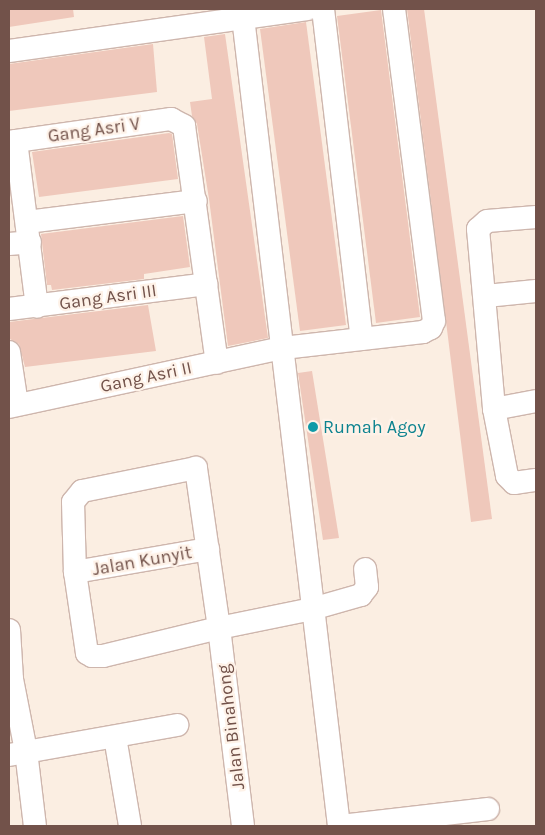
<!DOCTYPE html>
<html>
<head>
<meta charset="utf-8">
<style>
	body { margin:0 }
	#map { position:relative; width:545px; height:835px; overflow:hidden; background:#fbeee2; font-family:Karla,sans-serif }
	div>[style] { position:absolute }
	.building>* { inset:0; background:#efc8bb }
	.roads { filter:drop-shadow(1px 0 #ceb6ad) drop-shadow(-1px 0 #ceb6ad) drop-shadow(0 1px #ceb6ad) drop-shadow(0 -1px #ceb6ad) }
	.minor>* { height:22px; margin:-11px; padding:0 11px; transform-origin:11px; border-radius:11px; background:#fff }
	.dots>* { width:14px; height:14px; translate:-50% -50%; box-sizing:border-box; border:2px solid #fef2e8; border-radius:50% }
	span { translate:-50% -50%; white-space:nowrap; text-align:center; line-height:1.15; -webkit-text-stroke:4.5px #fef2e8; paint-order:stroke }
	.street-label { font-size:18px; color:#72524a }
	.culture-label { font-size:18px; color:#0d838f }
	.left { translate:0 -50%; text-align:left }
	.frame { position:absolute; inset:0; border:10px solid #72524a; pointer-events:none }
</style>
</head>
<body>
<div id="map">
	<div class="building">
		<div style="clip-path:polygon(9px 9px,73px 9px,74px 17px,9px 27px)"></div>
		<div style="clip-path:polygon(407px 9px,424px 9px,492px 519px,471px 522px)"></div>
		<div style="clip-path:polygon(381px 10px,420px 317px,376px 323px,337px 16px)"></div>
		<div style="clip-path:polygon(306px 22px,346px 325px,300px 331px,260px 29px)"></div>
		<div style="clip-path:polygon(225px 34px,268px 338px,228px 346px,209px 199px,197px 124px,192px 116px,190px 102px,212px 99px,204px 37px)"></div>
		<div style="clip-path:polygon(153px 44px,157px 92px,9px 111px,9px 64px)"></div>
		<div style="clip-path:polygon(169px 133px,172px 134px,178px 179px,39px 197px,32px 152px)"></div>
		<div style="clip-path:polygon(183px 216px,190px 267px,144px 274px,144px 279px,52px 290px,51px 285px,47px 285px,41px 234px)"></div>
		<div style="clip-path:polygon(148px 305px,156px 351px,25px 367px,19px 344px,10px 339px,9px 322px)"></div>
		<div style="clip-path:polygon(312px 371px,339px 538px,323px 540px,298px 373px)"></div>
	</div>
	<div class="roads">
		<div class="minor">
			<div style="left:242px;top:9px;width:823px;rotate:83.23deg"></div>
			<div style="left:323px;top:9px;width:332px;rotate:83.3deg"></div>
			<div style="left:9px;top:51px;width:301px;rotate:-8deg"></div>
			<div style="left:16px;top:141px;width:167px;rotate:82.8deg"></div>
			<div style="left:9px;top:142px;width:164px;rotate:-8.1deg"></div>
			<div style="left:171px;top:119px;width:15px;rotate:28deg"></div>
			<div style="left:184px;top:126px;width:239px;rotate:82.1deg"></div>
			<div style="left:536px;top:217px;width:49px;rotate:175.3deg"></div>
			<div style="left:487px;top:221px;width:12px;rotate:138deg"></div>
			<div style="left:478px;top:229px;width:181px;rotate:84.9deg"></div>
			<div style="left:494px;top:409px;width:68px;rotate:79deg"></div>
			<div style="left:507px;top:476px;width:10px;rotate:45deg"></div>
			<div style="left:514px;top:483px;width:22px;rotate:-8deg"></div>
			<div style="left:27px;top:222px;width:170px;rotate:-7.1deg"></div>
			<div style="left:9px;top:244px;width:21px;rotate:-5deg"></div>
			<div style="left:486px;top:296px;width:50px;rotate:-5.7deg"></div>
			<div style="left:9px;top:309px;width:199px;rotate:-7.2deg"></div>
			<div style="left:9px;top:352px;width:53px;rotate:81.3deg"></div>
			<div style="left:9px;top:407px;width:280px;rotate:-12.2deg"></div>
			<div style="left:283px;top:348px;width:141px;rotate:-6.5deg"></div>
			<div style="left:423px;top:332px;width:9px;rotate:-27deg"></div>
			<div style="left:431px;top:328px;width:8px;rotate:-67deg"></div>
			<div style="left:434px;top:321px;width:315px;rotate:-97.3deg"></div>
			<div style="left:494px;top:409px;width:43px;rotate:-10.8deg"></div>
			<div style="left:75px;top:572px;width:135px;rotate:-9.8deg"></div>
			<div style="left:9px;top:630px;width:49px;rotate:86.5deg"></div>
			<div style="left:12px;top:679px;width:73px;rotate:79deg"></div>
			<div style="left:26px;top:751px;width:76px;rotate:83.2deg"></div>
			<div style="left:115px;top:737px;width:90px;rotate:80.4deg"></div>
			<div style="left:9px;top:755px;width:171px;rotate:-10.1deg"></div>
			<div style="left:243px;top:826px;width:199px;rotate:-96.9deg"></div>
			<div style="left:219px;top:628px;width:162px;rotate:-98.2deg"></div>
			<div style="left:196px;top:468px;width:116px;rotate:168.6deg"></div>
			<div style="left:82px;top:491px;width:14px;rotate:129deg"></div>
			<div style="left:73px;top:502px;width:70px;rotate:88.4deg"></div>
			<div style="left:75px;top:572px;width:82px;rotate:81.6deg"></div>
			<div style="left:87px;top:653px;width:6px;rotate:31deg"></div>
			<div style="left:92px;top:656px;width:11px"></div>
			<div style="left:103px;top:656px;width:119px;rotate:-13.6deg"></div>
			<div style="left:219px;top:628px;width:95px;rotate:-11.5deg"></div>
			<div style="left:312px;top:609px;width:51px;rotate:-15.9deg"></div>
			<div style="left:361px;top:595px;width:10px;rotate:-53deg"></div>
			<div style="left:367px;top:587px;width:18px;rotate:-96deg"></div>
			<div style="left:341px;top:826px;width:148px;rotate:-6.6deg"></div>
		</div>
	</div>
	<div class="dots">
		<div style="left:313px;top:427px;background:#0f9aa8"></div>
	</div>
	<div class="street-label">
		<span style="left:94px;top:130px;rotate:-8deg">Gang Asri V</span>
		<span style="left:108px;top:297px;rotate:-8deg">Gang Asri III</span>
		<span style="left:146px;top:377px;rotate:-12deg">Gang Asri II</span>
		<span style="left:142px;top:561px;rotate:-10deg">Jalan Kunyit</span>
		<span style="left:231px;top:727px;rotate:-97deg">Jalan Binahong</span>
	</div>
	<div class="culture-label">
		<span class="left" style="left:323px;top:427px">Rumah Agoy</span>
	</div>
	<div class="frame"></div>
</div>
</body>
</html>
